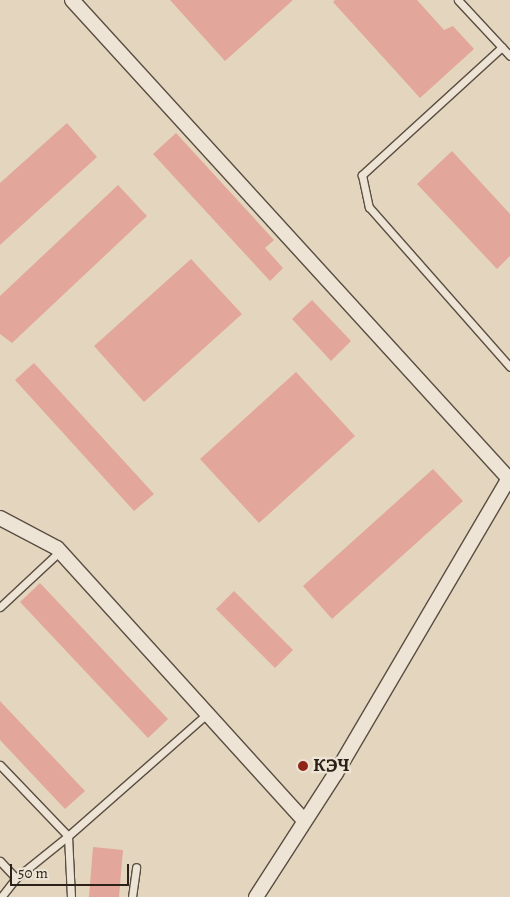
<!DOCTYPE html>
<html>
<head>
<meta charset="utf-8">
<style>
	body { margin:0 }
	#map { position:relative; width:510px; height:897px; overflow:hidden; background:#e4d6be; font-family:Alegreya,serif }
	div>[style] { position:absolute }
	.building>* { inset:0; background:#e2a69a }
	.roads { filter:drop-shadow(1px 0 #5a4e42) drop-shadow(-1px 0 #5a4e42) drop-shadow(0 1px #5a4e42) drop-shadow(0 -1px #5a4e42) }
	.lane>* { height:7px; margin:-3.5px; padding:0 3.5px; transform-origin:3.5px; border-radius:3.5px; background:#ede4d5 }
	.street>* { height:14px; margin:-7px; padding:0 7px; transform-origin:7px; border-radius:7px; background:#ede4d5 }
	.dots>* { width:14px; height:14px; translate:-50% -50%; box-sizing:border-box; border:2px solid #ede4d5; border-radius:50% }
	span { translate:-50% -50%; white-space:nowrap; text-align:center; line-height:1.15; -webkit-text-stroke:4.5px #ede4d5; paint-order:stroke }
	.poi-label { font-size:19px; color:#2c2119; font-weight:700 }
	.left { translate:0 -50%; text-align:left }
	.scale { position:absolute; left:10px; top:864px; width:119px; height:22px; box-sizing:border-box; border:2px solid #2c2119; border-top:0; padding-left:6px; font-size:15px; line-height:18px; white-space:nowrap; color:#2c2119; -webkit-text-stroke:4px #ede4d5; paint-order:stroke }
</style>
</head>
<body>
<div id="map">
	<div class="building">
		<div style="clip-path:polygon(170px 0,293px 0,225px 61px)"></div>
		<div style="clip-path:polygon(335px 0,417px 0,444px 30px,453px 26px,474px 49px,420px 98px,333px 2px)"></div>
		<div style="clip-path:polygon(67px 123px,97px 157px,0 245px,0 183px)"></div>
		<div style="clip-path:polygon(176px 133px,274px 240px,265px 248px,283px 268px,270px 281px,153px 154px)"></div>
		<div style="clip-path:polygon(452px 151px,510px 214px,510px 256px,497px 269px,417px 184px)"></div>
		<div style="clip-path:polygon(118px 185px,147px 216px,12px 343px,0 334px,0 296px)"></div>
		<div style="clip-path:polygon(191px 259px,242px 314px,144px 402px,94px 346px)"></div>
		<div style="clip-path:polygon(312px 300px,351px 341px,331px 361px,292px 319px)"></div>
		<div style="clip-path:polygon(34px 363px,154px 494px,134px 511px,15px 380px)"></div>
		<div style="clip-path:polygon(296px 372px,355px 436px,259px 523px,200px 459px)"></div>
		<div style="clip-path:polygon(433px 469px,463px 501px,332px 619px,303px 586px)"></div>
		<div style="clip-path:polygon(40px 583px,168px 719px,148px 738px,20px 602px)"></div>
		<div style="clip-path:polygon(234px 591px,293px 650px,275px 668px,216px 609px)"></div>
		<div style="clip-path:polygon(0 701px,85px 791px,65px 809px,0 740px)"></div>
		<div style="clip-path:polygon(93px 847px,123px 850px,119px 897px,89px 897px)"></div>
	</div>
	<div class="roads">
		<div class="lane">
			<div style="left:458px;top:0;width:76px;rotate:47.1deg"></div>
			<div style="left:502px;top:47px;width:190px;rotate:137.6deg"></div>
			<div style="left:362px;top:175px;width:33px;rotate:78deg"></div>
			<div style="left:369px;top:207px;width:213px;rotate:48.6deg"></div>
			<div style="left:0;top:607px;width:82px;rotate:-43deg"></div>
			<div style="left:0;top:765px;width:98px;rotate:46.2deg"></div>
			<div style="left:68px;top:836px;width:67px;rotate:141.1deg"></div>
			<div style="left:16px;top:878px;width:24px;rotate:128deg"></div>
			<div style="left:0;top:861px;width:23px;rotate:47deg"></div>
			<div style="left:71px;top:897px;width:61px;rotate:-92.8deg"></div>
			<div style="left:68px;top:836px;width:185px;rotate:-41.3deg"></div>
			<div style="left:132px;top:897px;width:30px;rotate:-82deg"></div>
		</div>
		<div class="street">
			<div style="left:72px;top:0;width:650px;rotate:47.62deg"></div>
			<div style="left:0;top:518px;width:64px;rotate:27.8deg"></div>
			<div style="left:57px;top:548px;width:367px;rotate:47.8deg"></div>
			<div style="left:256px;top:897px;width:148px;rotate:-57.2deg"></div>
			<div style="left:336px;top:773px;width:342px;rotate:-59.6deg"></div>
		</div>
	</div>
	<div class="dots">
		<div style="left:303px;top:766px;background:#8f2418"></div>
	</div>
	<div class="poi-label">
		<span class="left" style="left:313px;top:766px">КЭЧ</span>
	</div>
	<div class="scale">50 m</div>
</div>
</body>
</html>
